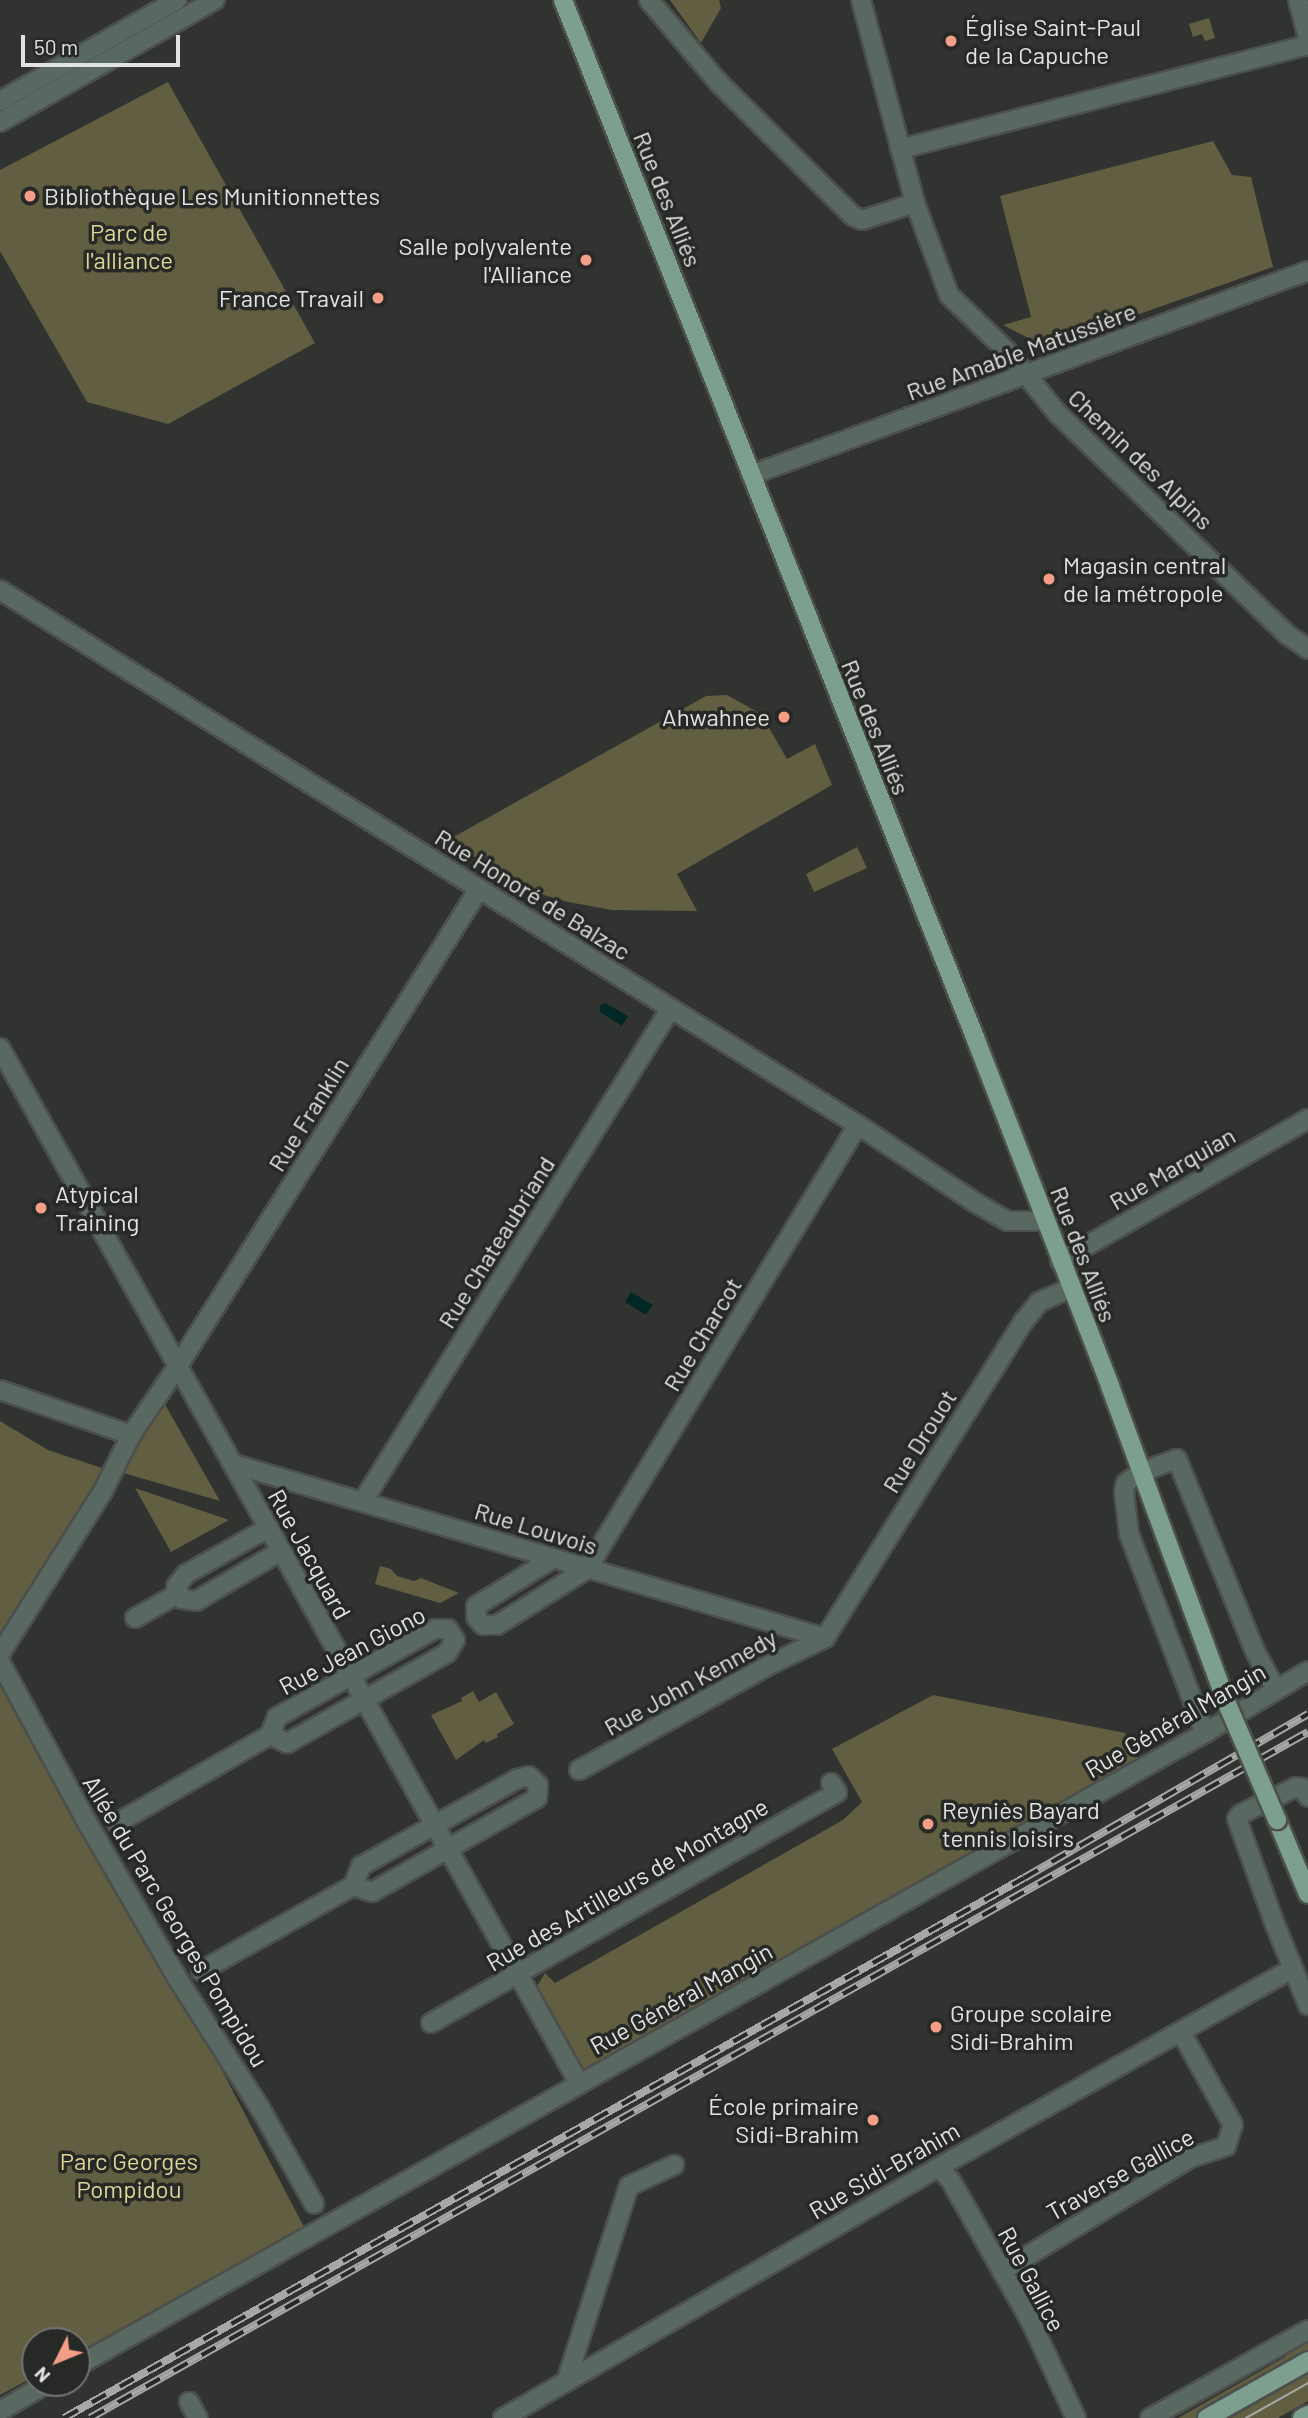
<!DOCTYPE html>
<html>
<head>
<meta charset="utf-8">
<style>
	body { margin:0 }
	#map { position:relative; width:1308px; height:2418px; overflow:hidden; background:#303330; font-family:Barlow,sans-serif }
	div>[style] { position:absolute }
	.green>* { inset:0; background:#625e41 }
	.water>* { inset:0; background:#022825 }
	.roads { filter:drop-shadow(2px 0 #4c4f4c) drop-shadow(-2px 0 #4c4f4c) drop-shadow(0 2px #4c4f4c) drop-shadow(0 -2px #4c4f4c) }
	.minor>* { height:18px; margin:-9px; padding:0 9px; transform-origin:9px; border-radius:9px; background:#596962 }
	.major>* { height:18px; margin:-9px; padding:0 9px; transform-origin:9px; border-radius:9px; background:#7d9f90 }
	.tram>* { height:2px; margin:-1px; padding:0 1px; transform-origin:1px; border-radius:1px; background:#a6a8a6 }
	.rail>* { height:8px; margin-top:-4px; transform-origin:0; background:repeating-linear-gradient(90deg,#262926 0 16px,#a6a8a6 0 32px); box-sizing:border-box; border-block:2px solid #a6a8a6 }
	.bridges { filter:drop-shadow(2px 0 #4c4f4c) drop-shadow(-2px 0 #4c4f4c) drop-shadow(0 2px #4c4f4c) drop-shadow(0 -2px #4c4f4c) }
	.major-bridge>* { height:18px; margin:-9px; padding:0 9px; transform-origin:9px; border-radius:9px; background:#7d9f90 }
	.dots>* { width:19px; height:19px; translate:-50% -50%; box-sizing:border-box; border:4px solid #262926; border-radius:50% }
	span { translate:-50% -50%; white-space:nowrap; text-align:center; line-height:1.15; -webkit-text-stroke:7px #262926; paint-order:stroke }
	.poi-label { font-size:24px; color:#e2e3e1 }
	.left { translate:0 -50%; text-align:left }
	.right { translate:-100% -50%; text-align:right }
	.street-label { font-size:24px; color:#e2e3e1 }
	.park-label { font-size:24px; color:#ded596 }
	.north { position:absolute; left:21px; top:2327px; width:70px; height:70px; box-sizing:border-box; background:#262926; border:2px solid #717371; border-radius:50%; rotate:227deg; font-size:19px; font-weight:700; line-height:28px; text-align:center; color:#e2e3e1 }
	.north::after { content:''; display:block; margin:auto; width:24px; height:32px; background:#f49e88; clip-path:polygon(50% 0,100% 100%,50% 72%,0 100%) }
	.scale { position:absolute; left:21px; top:35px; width:159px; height:32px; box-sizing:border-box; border:4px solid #e2e3e1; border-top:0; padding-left:9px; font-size:21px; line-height:24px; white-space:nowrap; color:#e2e3e1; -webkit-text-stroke:5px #262926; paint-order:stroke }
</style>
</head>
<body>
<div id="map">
	<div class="green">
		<div style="clip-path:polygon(670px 0,719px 0,721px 8px,701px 43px)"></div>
		<div style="clip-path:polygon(1209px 18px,1215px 38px,1205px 41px,1202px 34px,1193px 37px,1189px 24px)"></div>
		<div style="clip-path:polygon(168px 82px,315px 343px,168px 424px,87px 402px,0 251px,0 170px)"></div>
		<div style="clip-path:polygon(1213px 141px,1232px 175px,1251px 177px,1273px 267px,1077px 336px,1038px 343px,1003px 325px,1031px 317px,1000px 196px)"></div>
		<div style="clip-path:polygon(727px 695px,761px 714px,787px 759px,815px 744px,832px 785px,677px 874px,697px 911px,612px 910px,568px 902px,527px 890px,448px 840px,706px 696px)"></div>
		<div style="clip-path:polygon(857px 847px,867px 868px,814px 892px,806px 874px)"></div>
		<div style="clip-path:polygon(163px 1401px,220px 1501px,120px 1472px)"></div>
		<div style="clip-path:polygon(0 1421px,48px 1450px,117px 1473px,5px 1656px,304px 2227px,77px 2353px,77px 2341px,35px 2341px,35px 2376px,0 2395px)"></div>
		<div style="clip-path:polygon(135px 1488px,229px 1520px,171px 1552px)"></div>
		<div style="clip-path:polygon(380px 1566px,391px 1569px,397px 1576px,414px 1581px,421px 1578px,459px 1593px,440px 1603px,375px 1584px)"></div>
		<div style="clip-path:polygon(473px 1691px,479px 1702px,496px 1692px,514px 1724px,497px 1734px,498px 1737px,486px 1743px,484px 1740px,456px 1760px,431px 1715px,462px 1701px,461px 1698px)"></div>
		<div style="clip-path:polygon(933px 1695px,1125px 1733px,1139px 1762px,581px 2071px,536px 1988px,545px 1973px,555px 1983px,843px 1820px,862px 1802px,832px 1749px)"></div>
		<div style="clip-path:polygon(1308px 2337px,1308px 2356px,1198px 2418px,1178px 2418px,1285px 2357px,1286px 2350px)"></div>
		<div style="clip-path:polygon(1308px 2374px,1308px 2401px,1278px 2418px,1231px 2418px)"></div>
	</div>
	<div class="water">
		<div style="clip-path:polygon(605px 1003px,628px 1016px,622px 1026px,600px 1012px,600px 1006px)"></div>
		<div style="clip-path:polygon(631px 1292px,653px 1305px,646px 1315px,625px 1302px)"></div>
	</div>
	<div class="roads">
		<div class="minor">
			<div style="left:649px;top:0;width:107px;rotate:49.9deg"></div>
			<div style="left:718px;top:82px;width:190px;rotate:44.8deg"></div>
			<div style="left:853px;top:216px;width:10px;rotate:24deg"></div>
			<div style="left:862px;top:220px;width:56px;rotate:-17.8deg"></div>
			<div style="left:861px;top:0;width:210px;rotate:75.1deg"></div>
			<div style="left:915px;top:203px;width:98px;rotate:69.7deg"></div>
			<div style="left:949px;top:295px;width:79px;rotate:44deg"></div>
			<div style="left:1006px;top:350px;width:82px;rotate:50.9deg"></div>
			<div style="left:1058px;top:414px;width:319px;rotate:43.9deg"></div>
			<div style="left:1288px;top:635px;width:24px;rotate:35deg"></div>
			<div style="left:1298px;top:0;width:39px;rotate:75deg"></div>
			<div style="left:0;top:101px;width:204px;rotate:-29.7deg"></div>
			<div style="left:0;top:122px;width:247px;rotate:-29.6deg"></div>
			<div style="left:900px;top:149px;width:421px;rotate:-14.3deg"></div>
			<div style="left:751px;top:475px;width:593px;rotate:-20.12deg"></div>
			<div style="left:0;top:590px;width:1011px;rotate:31.95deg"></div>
			<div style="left:858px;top:1125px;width:141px;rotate:33.5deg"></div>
			<div style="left:976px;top:1203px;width:36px;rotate:30deg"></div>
			<div style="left:1007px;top:1221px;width:38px"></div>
			<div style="left:0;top:1048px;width:1186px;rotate:60.78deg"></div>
			<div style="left:1060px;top:1261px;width:286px;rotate:-29.8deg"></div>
			<div style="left:0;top:1390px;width:139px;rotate:19deg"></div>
			<div style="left:233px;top:1464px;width:617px;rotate:16.38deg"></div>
			<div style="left:363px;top:1501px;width:581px;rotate:-58.01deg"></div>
			<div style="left:268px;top:1528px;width:94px;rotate:150.7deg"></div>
			<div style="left:186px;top:1574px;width:16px;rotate:128deg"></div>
			<div style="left:176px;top:1587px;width:13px;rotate:63deg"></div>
			<div style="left:182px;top:1599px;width:14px;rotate:8deg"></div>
			<div style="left:196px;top:1601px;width:99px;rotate:-30.5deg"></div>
			<div style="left:552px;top:1559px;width:89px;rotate:148.3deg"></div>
			<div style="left:476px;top:1606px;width:11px;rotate:90deg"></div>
			<div style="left:476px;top:1617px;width:11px;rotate:49deg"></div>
			<div style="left:483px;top:1625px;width:14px"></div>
			<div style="left:497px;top:1625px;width:106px;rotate:-31.9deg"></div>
			<div style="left:587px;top:1569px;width:520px;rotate:-58.6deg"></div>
			<div style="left:135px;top:1618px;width:51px;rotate:-29.6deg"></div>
			<div style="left:435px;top:1629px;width:13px"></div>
			<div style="left:448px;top:1629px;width:13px;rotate:58deg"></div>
			<div style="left:455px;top:1640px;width:15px;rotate:122deg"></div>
			<div style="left:447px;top:1653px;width:184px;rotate:150.6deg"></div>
			<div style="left:287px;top:1743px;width:19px;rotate:-155deg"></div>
			<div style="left:270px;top:1735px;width:19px;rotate:-69deg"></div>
			<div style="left:277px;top:1717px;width:181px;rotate:-29.1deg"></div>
			<div style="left:825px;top:1638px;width:373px;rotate:-57.9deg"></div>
			<div style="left:1023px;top:1322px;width:26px;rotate:-51deg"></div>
			<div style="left:1039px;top:1302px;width:35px;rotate:-24deg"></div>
			<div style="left:0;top:1654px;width:193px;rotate:-57.7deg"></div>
			<div style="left:103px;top:1491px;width:63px;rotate:-63.4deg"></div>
			<div style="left:131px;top:1435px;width:83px;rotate:-55.7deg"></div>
			<div style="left:178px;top:1366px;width:564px;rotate:-57.75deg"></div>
			<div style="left:0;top:1662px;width:184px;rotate:61.5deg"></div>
			<div style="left:88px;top:1824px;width:181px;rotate:59.9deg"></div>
			<div style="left:179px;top:1981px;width:151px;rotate:57.5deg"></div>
			<div style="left:260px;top:2108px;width:110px;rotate:60.6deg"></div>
			<div style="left:1205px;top:1733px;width:213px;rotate:-110.9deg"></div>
			<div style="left:1129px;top:1534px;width:43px;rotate:-96.6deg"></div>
			<div style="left:1124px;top:1491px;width:8px;rotate:-76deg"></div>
			<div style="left:1126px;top:1483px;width:19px;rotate:-36deg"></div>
			<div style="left:1141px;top:1472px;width:38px;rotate:-20deg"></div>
			<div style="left:1177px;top:1459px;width:207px;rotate:67.9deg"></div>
			<div style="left:1255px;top:1651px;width:44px;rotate:61.7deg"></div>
			<div style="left:579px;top:1770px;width:217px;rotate:-28.9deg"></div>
			<div style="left:769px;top:1665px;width:62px;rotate:-25.7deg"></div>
			<div style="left:529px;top:1776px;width:13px;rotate:45deg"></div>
			<div style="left:538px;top:1785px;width:13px;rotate:94deg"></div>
			<div style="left:537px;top:1798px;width:190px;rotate:150.3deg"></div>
			<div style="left:372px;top:1892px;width:20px;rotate:-162deg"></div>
			<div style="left:353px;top:1886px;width:22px;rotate:-68deg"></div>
			<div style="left:361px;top:1866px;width:179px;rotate:-29.1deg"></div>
			<div style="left:517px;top:1779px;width:12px;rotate:-14deg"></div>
			<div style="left:1308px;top:1797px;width:11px;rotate:-124deg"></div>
			<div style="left:1302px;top:1788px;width:6px;rotate:-171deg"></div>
			<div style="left:1296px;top:1787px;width:61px;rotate:153.9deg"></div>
			<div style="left:1241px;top:1814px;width:6px;rotate:129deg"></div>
			<div style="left:1237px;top:1819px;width:109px;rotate:70.2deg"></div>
			<div style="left:1274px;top:1922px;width:90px;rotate:67.7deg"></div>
			<div style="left:117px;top:1823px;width:177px;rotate:-29.9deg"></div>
			<div style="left:201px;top:1971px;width:174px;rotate:-29.2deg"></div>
			<div style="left:431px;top:2023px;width:467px;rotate:-29.6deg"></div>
			<div style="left:837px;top:1792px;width:11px;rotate:-124deg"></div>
			<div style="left:939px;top:2167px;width:18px;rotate:49deg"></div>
			<div style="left:951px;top:2181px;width:162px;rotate:60.4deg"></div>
			<div style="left:1031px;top:2322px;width:106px;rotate:64.9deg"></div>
			<div style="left:1002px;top:2271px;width:219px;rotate:-31deg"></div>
			<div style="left:1190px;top:2158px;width:38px;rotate:-18deg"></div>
			<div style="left:1226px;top:2146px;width:22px;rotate:-72deg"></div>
			<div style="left:1233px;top:2125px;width:107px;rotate:-119.2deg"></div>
			<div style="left:77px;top:2366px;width:1293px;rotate:-29.3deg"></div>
			<div style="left:1205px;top:1733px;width:120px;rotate:-31deg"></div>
			<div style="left:566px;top:2382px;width:206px;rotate:-72.2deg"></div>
			<div style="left:629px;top:2186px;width:50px;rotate:-25deg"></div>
			<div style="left:189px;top:2402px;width:18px;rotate:61deg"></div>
			<div style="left:0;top:2411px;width:56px;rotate:-30.3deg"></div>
			<div style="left:503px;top:2418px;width:503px;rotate:-29.93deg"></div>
			<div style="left:939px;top:2167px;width:405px;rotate:-29.3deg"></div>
			<div style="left:1150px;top:2418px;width:181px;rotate:-29.1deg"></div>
		</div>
		<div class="major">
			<div style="left:563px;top:0;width:1119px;rotate:68.34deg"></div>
			<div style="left:976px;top:1040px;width:371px;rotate:68.8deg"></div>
			<div style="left:1110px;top:1386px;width:333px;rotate:69.8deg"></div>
			<div style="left:1277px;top:1820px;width:80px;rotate:67.3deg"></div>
			<div style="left:1207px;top:2418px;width:116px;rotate:-29.4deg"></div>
			<div style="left:1302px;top:2418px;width:7px;rotate:-27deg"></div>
		</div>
	</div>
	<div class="tram">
		<div style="left:1246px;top:2418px;width:71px;rotate:-29.4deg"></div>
	</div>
	<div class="rail">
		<div style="left:64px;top:2418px;width:1101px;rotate:-29.36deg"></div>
		<div style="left:1024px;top:1878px;width:328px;rotate:-30deg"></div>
		<div style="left:90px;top:2418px;width:1398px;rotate:-29.39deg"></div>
	</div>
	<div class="bridges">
		<div class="major-bridge">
			<div style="left:1225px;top:1699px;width:132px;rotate:66.7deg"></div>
		</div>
	</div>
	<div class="dots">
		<div style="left:951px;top:41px;background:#f49e88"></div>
		<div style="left:30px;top:196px;background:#f49e88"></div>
		<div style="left:586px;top:260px;background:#f49e88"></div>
		<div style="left:378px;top:298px;background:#f49e88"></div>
		<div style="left:1049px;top:579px;background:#f49e88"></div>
		<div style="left:784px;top:717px;background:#f49e88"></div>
		<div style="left:41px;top:1208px;background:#f49e88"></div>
		<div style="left:928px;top:1824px;background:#f49e88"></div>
		<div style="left:936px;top:2027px;background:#f49e88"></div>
		<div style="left:873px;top:2120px;background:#f49e88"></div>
	</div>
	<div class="poi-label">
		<span class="left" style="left:965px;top:41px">Église Saint-Paul<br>de la Capuche</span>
		<span class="left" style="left:44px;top:196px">Bibliothèque Les Munitionnettes</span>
		<span class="right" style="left:572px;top:260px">Salle polyvalente<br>l'Alliance</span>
		<span class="right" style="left:364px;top:298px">France Travail</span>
		<span class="left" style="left:1063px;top:579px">Magasin central<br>de la métropole</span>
		<span class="right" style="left:770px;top:717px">Ahwahnee</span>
		<span class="left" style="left:55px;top:1208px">Atypical<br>Training</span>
		<span class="left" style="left:942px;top:1824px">Reyniès Bayard<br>tennis loisirs</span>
		<span class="left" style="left:950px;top:2027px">Groupe scolaire<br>Sidi-Brahim</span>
		<span class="right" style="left:859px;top:2120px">École primaire<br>Sidi-Brahim</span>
	</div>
	<div class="street-label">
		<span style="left:668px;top:199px;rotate:68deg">Rue des Alliés</span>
		<span style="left:1021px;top:351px;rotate:-20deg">Rue Amable Matussière</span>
		<span style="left:1141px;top:459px;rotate:44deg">Chemin des Alpins</span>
		<span style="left:876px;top:727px;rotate:68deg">Rue des Alliés</span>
		<span style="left:533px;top:894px;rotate:32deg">Rue Honoré de Balzac</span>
		<span style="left:308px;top:1114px;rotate:-58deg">Rue Franklin</span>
		<span style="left:1172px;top:1168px;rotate:-30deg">Rue Marquian</span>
		<span style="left:496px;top:1242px;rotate:-58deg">Rue Chateaubriand</span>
		<span style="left:1084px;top:1254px;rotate:69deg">Rue des Alliés</span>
		<span style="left:702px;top:1334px;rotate:-59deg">Rue Charcot</span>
		<span style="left:919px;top:1441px;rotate:-58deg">Rue Drouot</span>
		<span style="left:536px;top:1528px;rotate:17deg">Rue Louvois</span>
		<span style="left:310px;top:1554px;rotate:61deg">Rue Jacquard</span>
		<span style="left:352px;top:1650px;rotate:-28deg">Rue Jean Giono</span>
		<span style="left:690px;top:1682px;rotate:-29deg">Rue John Kennedy</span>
		<span style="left:1175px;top:1720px;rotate:-30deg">Rue Général Mangin</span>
		<span style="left:627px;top:1884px;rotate:-30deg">Rue des Artilleurs de Montagne</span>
		<span style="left:176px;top:1921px;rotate:59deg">Allée du Parc Georges Pompidou</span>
		<span style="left:681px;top:1998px;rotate:-29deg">Rue Général Mangin</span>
		<span style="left:884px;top:2170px;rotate:-30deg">Rue Sidi-Brahim</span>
		<span style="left:1120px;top:2174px;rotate:-29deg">Traverse Gallice</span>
		<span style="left:1032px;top:2279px;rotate:62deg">Rue Gallice</span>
	</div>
	<div class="park-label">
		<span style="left:129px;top:246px">Parc de<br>l'alliance</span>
		<span style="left:129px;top:2175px">Parc Georges<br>Pompidou</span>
	</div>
	<div class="north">N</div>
	<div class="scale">50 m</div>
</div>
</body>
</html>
